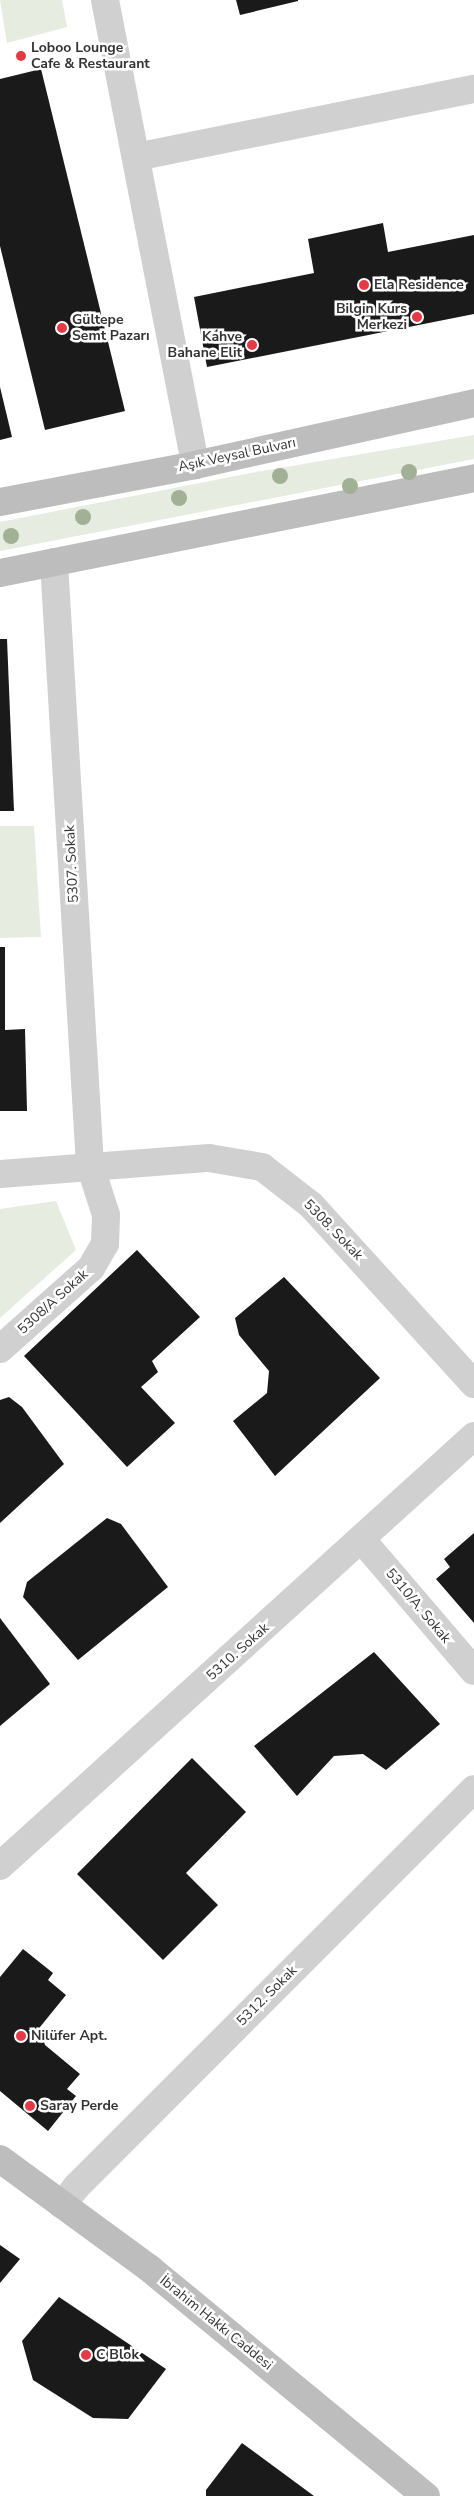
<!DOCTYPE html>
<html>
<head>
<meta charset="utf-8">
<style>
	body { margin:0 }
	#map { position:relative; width:474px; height:2496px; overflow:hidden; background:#fff; font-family:"Nunito Sans",sans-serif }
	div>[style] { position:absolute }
	.green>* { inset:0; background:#e6ecdf }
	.building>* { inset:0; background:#1a1a1a }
	.street>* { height:28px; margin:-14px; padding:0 14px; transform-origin:14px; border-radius:14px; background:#d0d0d0 }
	.secondary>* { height:28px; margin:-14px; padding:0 14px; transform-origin:14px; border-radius:14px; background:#bdbdbd }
	.trees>* { width:16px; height:16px; margin:-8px; border-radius:50%; background:#a2b095 }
	.dots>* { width:14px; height:14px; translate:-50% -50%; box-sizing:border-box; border:2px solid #fff; border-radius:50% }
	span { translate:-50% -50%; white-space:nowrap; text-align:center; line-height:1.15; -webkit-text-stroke:5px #fff; paint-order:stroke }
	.poi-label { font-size:14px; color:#333; font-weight:700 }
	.left { translate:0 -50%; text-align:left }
	.right { translate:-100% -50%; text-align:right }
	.street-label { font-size:14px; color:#333 }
</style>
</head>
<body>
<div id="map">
	<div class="green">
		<div style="clip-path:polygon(0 0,62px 0,67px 27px,7px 43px)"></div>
		<div style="clip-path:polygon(474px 435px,474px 459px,0 551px,0 522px,256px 472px)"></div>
		<div style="clip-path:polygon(0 826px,34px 826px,41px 937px,0 938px)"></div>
		<div style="clip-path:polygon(56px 1201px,76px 1250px,0 1318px,0 1209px)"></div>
	</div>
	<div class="building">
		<div style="clip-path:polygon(236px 0,298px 0,298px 1px,240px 15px)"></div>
		<div style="clip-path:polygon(41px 69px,125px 411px,45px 430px,0 246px,0 79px)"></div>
		<div style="clip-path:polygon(383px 223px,388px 252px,474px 235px,474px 314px,207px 367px,194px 297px,314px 273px,308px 239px)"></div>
		<div style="clip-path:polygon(0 387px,12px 437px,0 440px)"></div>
		<div style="clip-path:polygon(0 639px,7px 639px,14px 811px,0 811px)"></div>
		<div style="clip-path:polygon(0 947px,5px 947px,5px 1030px,25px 1029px,27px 1111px,0 1111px)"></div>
		<div style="clip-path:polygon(137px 1250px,200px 1317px,152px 1361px,158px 1372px,141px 1387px,175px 1423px,127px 1467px,24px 1356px)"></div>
		<div style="clip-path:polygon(284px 1277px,380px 1378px,275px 1476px,233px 1421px,267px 1393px,269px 1371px,239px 1335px,235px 1318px)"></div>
		<div style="clip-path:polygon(9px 1397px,22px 1407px,64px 1464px,0 1523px,0 1400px)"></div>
		<div style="clip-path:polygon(107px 1518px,121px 1524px,168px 1587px,78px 1660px,23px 1597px,27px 1582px)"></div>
		<div style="clip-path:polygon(474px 1533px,474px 1623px,436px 1579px,450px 1567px,444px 1559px)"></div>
		<div style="clip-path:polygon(0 1618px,50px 1684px,0 1726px)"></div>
		<div style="clip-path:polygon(374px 1652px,440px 1724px,386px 1770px,363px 1754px,334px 1756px,297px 1796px,254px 1746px)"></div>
		<div style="clip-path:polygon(192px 1758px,246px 1812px,186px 1873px,218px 1905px,163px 1960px,77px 1874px)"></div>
		<div style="clip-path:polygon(23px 1949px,53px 1973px,48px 1980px,66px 1995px,40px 2027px,45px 2045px,80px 2074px,67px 2089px,76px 2096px,48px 2131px,0 2091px,0 1977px)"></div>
		<div style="clip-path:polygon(0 2245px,20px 2259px,0 2283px)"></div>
		<div style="clip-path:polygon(59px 2297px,166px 2369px,128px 2419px,93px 2418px,33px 2380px,22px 2341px)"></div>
		<div style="clip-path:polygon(242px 2443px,314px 2496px,206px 2496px,206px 2490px)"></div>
	</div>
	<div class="street">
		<div style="left:105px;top:0;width:474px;rotate:79deg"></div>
		<div style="left:136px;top:157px;width:345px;rotate:-11.4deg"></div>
		<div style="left:0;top:1174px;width:210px;rotate:-4.4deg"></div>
		<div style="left:209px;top:1158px;width:54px;rotate:9.6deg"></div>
		<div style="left:262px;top:1167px;width:62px;rotate:37.8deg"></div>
		<div style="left:311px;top:1205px;width:242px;rotate:47.7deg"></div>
		<div style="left:0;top:1349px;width:122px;rotate:-41.7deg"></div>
		<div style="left:91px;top:1268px;width:28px;rotate:-60deg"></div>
		<div style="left:105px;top:1244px;width:29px;rotate:-88deg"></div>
		<div style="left:106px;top:1215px;width:52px;rotate:-107.7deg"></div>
		<div style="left:90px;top:1165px;width:604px;rotate:-93.42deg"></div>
		<div style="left:362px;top:1540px;width:172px;rotate:49.5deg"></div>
		<div style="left:0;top:1866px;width:640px;rotate:-42.21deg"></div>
		<div style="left:62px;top:2205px;width:24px;rotate:-52deg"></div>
		<div style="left:77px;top:2186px;width:561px;rotate:-45deg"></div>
	</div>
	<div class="secondary">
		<div style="left:0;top:502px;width:198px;rotate:-10.7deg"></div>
		<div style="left:195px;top:465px;width:286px;rotate:-12.5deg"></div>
		<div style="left:0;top:573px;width:483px;rotate:-11.3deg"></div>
		<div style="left:0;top:2159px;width:185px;rotate:36.2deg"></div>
		<div style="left:149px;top:2268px;width:359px;rotate:39.5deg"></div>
	</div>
	<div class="trees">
		<div style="left:409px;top:472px"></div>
		<div style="left:280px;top:476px"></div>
		<div style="left:350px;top:486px"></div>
		<div style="left:179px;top:498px"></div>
		<div style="left:83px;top:517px"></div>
		<div style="left:11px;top:536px"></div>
	</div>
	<div class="dots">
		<div style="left:21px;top:56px;background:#e63946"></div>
		<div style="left:364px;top:285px;background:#e63946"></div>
		<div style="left:417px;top:317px;background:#e63946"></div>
		<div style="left:62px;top:328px;background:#e63946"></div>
		<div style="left:252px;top:345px;background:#e63946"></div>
		<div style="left:21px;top:2036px;background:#e63946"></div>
		<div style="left:30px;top:2106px;background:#e63946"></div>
		<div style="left:86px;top:2355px;background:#e63946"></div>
	</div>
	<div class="poi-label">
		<span class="left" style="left:31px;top:56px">Loboo Lounge<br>Cafe &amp; Restaurant</span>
		<span class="left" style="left:374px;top:285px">Ela Residence</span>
		<span class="right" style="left:407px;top:317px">Bilgin Kurs<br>Merkezi</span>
		<span class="left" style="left:72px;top:328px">Gültepe<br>Semt Pazarı</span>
		<span class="right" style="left:242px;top:345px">Kahve<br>Bahane Elit</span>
		<span class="left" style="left:31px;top:2036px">Nilüfer Apt.</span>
		<span class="left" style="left:40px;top:2106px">Saray Perde</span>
		<span class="left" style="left:96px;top:2355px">C Blok</span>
	</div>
	<div class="street-label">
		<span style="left:237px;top:455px;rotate:-12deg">Aşık Veysal Bulvarı</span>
		<span style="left:72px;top:864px;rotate:-93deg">5307. Sokak</span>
		<span style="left:333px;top:1230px;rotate:46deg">5308. Sokak</span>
		<span style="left:53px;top:1302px;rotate:-42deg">5308/A Sokak</span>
		<span style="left:418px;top:1606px;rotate:50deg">5310/A. Sokak</span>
		<span style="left:238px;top:1652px;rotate:-42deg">5310. Sokak</span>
		<span style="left:267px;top:1996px;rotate:-45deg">5312. Sokak</span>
		<span style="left:216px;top:2323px;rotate:39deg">İbrahim Hakkı Caddesi</span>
	</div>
</div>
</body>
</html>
